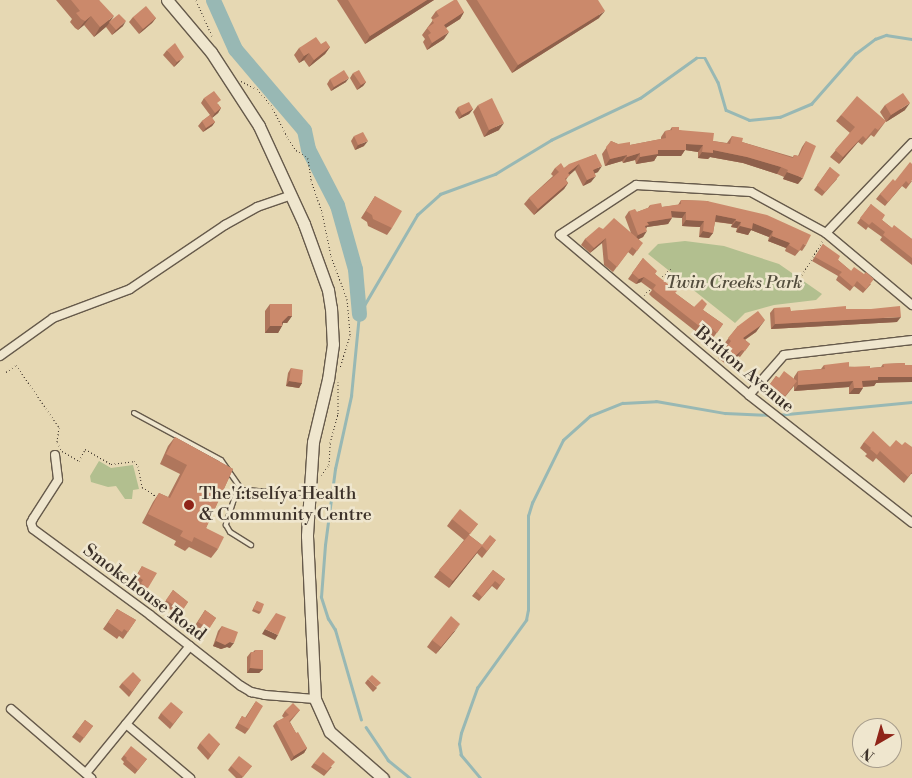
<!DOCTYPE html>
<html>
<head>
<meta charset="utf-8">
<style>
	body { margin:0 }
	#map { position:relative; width:912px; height:778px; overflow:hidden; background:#e6d8b3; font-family:"Libre Bodoni",serif }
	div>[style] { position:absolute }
	.green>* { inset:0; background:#b2bf8f }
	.stream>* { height:2.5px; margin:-1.25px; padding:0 1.25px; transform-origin:1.25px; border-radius:1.25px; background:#98b8b4 }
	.river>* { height:15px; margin:-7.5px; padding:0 7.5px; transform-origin:7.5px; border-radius:7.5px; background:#98b8b4 }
	.path>* { height:1px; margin-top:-0.5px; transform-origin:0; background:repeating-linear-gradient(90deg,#3b3028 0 1px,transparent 0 3.5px) }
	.roads { filter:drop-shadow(1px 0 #665a4b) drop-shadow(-1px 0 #665a4b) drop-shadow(0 1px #665a4b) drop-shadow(0 -1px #665a4b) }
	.lane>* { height:4px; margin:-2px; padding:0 2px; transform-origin:2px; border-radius:2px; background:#efe6ce }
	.street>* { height:8px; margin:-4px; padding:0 4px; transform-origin:4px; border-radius:4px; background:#efe6ce }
	.secondary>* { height:11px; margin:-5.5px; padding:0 5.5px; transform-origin:5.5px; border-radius:5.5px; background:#efe6ce }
	.wall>* { inset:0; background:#af765c }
	.shaded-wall>* { inset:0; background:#8e604b }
	.building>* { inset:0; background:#cb896b }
	.dots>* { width:14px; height:14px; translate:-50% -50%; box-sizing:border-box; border:2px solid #efe6ce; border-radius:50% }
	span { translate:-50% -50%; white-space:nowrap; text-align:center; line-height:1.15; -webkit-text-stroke:5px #efe6ce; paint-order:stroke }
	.park-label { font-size:18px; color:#534d3d; font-style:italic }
	.street-label { font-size:18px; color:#3b3028 }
	.poi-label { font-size:18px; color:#3b3028 }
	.left { translate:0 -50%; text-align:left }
	.north { position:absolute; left:852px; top:718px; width:50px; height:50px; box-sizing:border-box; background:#efe6ce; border:1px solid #a79d8c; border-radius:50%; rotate:218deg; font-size:14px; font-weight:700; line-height:20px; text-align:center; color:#3b3028 }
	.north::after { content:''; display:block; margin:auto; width:18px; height:22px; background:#8f2418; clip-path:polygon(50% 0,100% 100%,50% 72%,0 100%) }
</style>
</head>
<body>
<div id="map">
	<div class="green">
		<div style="clip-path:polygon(685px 241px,724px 246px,779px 264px,822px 294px,816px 300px,774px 305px,745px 313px,735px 323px,648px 254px,658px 244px)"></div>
		<div style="clip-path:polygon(99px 461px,111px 468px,133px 465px,139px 489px,133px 490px,132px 499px,125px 499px,116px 486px,108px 487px,91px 482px,90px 476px)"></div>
	</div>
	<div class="stream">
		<div style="left:777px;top:415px;width:136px;rotate:-5.5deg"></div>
		<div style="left:361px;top:720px;width:94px;rotate:-106.1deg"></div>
		<div style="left:335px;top:630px;width:13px;rotate:-122deg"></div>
		<div style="left:328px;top:619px;width:23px;rotate:-108deg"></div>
		<div style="left:321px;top:597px;width:52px;rotate:-85.6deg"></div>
		<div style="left:325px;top:545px;width:77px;rotate:-82.5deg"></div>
		<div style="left:335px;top:469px;width:75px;rotate:-77.6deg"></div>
		<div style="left:351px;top:396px;width:82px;rotate:-84.4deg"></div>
		<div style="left:359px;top:314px;width:115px;rotate:-59.6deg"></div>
		<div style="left:417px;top:215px;width:31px;rotate:-42deg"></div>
		<div style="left:440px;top:194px;width:59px;rotate:-20deg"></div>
		<div style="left:495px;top:174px;width:66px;rotate:-31.3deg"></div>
		<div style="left:551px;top:140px;width:98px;rotate:-25.3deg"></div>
		<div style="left:640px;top:98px;width:69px;rotate:-35.5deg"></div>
		<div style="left:696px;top:58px;width:9px"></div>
		<div style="left:705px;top:58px;width:27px;rotate:62deg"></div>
		<div style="left:718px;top:82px;width:29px;rotate:74deg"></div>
		<div style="left:726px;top:110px;width:25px;rotate:23deg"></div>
		<div style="left:749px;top:120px;width:31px;rotate:-6deg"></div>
		<div style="left:780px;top:117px;width:34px;rotate:-23deg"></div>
		<div style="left:811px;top:104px;width:67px;rotate:-48.7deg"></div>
		<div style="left:855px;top:54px;width:25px;rotate:-37deg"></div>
		<div style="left:875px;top:39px;width:12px;rotate:-20deg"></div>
		<div style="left:886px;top:35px;width:26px;rotate:9deg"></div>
		<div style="left:366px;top:727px;width:40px;rotate:56deg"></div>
		<div style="left:388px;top:760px;width:28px;rotate:39deg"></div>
		<div style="left:480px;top:778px;width:30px;rotate:-130deg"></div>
		<div style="left:461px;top:755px;width:11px;rotate:-100deg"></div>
		<div style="left:459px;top:744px;width:11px;rotate:-80deg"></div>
		<div style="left:461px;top:733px;width:48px;rotate:-70.4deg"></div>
		<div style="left:477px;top:688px;width:84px;rotate:-54.2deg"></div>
		<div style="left:526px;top:620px;width:10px;rotate:-79deg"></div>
		<div style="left:528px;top:610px;width:94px;rotate:-90deg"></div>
		<div style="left:528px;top:516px;width:14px;rotate:-73deg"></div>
		<div style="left:532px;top:503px;width:70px;rotate:-63.8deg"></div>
		<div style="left:563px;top:440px;width:36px;rotate:-42deg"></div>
		<div style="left:590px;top:416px;width:35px;rotate:-22deg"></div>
		<div style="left:623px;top:403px;width:33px;rotate:-3deg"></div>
		<div style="left:656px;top:401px;width:70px;rotate:9.9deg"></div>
		<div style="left:725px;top:413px;width:46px;rotate:2.5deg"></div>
	</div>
	<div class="river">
		<div style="left:213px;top:0;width:54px;rotate:65.8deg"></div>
		<div style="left:235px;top:49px;width:106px;rotate:49.6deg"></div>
		<div style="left:304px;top:130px;width:19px;rotate:78deg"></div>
		<div style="left:308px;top:149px;width:63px;rotate:62.6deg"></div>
		<div style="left:337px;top:205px;width:66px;rotate:74.3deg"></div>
		<div style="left:355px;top:269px;width:45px;rotate:84.9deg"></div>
	</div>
	<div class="path">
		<div style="left:196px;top:0;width:42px;rotate:65.9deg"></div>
		<div style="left:241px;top:81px;width:18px;rotate:27deg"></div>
		<div style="left:257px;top:89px;width:21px;rotate:49deg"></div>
		<div style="left:271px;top:105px;width:38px;rotate:63deg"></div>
		<div style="left:288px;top:139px;width:14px;rotate:54deg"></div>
		<div style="left:296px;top:150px;width:14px;rotate:34deg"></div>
		<div style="left:308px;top:158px;width:22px;rotate:82deg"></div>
		<div style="left:311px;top:180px;width:34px;rotate:71deg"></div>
		<div style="left:322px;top:212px;width:45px;rotate:78.4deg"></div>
		<div style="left:331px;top:256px;width:46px;rotate:69.6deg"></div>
		<div style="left:347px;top:299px;width:36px;rotate:85deg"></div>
		<div style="left:350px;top:335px;width:34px;rotate:107deg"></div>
		<div style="left:800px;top:278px;width:44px;rotate:-58.8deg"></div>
		<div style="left:660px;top:279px;width:17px;rotate:-45deg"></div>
		<div style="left:644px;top:295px;width:8px;rotate:-45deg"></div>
		<div style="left:6px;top:372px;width:12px;rotate:-35deg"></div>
		<div style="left:16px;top:365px;width:75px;rotate:55.3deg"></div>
		<div style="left:59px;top:427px;width:15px;rotate:98deg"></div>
		<div style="left:57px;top:442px;width:10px;rotate:61deg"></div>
		<div style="left:62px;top:451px;width:20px;rotate:30deg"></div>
		<div style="left:79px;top:461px;width:13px;rotate:-63deg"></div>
		<div style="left:85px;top:449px;width:30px;rotate:30deg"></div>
		<div style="left:111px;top:464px;width:23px;rotate:-7deg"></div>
		<div style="left:134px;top:461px;width:6px;rotate:51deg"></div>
		<div style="left:138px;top:466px;width:21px;rotate:79deg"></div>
		<div style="left:142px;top:487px;width:17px;rotate:33deg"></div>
		<div style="left:321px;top:475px;width:13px;rotate:-51deg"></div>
		<div style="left:329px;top:465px;width:22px;rotate:-87deg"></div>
		<div style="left:330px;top:443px;width:30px;rotate:-75deg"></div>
		<div style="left:338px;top:414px;width:32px;rotate:-90deg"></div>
	</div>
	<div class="roads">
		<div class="lane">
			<div style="left:134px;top:413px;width:99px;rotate:28.4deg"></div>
			<div style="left:221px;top:460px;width:37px;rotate:55deg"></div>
			<div style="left:242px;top:490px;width:66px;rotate:3.5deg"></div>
			<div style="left:238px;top:487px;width:40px;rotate:108deg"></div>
			<div style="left:226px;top:525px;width:8px;rotate:60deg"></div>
			<div style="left:230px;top:532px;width:25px;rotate:32deg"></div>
		</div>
		<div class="street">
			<div style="left:826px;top:233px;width:124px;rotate:-46.3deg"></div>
			<div style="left:912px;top:305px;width:112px;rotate:-140.1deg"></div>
			<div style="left:826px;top:233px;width:85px;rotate:-151.3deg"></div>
			<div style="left:751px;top:192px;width:115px;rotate:-176.5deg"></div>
			<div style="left:636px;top:185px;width:91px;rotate:146.7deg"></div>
			<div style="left:560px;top:235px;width:248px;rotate:40.2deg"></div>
			<div style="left:749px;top:395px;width:207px;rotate:38.1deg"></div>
			<div style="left:0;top:356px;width:65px;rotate:-35.6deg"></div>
			<div style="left:53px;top:318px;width:82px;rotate:-20.6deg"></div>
			<div style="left:130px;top:289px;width:115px;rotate:-34deg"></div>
			<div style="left:225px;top:225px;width:37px;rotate:-29deg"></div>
			<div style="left:257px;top:207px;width:36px;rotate:-19deg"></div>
			<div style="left:749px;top:395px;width:53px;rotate:-48.8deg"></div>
			<div style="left:784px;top:355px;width:129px;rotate:-6.7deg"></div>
			<div style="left:55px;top:455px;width:25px;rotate:83deg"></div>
			<div style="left:58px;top:480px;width:46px;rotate:122.7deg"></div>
			<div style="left:33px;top:519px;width:4px;rotate:117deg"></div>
			<div style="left:31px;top:523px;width:6px;rotate:72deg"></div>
			<div style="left:33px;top:529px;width:145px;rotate:36.3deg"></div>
			<div style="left:150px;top:615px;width:115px;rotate:38deg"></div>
			<div style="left:241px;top:686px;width:12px;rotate:31deg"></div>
			<div style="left:251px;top:692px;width:14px;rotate:12deg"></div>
			<div style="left:265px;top:695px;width:50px;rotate:4.6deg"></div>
			<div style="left:11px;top:709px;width:106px;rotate:40.8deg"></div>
			<div style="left:126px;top:724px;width:84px;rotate:40.2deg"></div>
			<div style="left:86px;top:773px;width:164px;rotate:-50.7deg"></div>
		</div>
		<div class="secondary">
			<div style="left:167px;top:0;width:68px;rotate:49.8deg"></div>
			<div style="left:211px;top:52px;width:88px;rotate:57deg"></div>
			<div style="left:259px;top:126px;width:108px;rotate:65.3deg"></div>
			<div style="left:304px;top:224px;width:70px;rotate:70deg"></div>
			<div style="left:328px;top:290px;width:18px;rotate:81deg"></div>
			<div style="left:331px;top:308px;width:36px;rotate:87deg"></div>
			<div style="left:333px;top:344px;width:35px;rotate:98deg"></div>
			<div style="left:328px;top:379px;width:65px;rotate:103.4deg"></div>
			<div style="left:313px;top:442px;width:94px;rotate:93.7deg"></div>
			<div style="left:307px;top:536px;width:163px;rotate:87.2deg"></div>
			<div style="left:315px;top:699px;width:36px;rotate:66deg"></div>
			<div style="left:330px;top:732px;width:70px;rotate:41deg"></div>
		</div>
	</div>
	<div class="wall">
		<div style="clip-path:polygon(56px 0,99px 0,110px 22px,123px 26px,112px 35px,106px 27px,107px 26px,94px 37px,84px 25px,78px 30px,75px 28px,70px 22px,72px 19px)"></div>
		<div style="clip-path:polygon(337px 0,434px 0,365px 44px)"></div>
		<div style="clip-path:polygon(466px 0,598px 0,599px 18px,512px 73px)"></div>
		<div style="clip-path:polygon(436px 11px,464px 12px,460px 19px,446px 28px,444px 39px,427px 50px,423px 42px,425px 39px,422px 35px,433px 20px,431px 18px)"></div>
		<div style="clip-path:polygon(133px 17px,156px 18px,152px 23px,139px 34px,129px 22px)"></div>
		<div style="clip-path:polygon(321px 44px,330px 47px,325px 54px,309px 67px,304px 60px,299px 63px,294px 55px,299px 48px)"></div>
		<div style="clip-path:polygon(167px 50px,180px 61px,174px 67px,163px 55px)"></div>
		<div style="clip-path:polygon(353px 73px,366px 82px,363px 86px,357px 90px,350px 78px)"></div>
		<div style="clip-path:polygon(330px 79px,346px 82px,331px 91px,327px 84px)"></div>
		<div style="clip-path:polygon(204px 98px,218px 104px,221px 108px,218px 113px,212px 118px,215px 122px,212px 126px,203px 132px,198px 126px,202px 121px,210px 115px,201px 103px)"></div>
		<div style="clip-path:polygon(478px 105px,499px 130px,484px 137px,473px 112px)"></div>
		<div style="clip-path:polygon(885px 105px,905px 110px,886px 122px,886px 121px,874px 137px,871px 135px,862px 145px,858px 142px,839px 164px,830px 157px,850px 133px,836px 121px,841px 115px,885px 120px,880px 112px)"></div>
		<div style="clip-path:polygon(458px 107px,473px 109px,469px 114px,459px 119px,455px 112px)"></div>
		<div style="clip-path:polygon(672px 127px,679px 130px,713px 141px,727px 143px,732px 136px,742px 142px,793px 157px,794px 155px,798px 156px,802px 147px,806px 141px,798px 184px,783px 179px,784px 177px,777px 174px,743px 163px,710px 157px,708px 159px,698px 158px,698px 152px,685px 150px,681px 156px,657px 156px,654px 161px,636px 164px,635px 160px,623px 163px,622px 161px,605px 166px,602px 154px,611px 141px,618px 144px,630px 145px,661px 139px,661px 137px,665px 131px,670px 130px)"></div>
		<div style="clip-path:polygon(354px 136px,364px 146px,355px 150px,351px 141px)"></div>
		<div style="clip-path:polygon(596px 154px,598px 172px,595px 173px,591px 182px,583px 186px,575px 170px,569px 175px,566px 180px,568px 183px,564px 189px,534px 215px,524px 204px,529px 198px,553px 176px,551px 174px,555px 168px,564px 168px)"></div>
		<div style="clip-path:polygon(830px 167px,837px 179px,822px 196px,814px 190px)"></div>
		<div style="clip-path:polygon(895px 181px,912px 181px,906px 189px,902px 186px,885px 206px,876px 199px,880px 194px)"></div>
		<div style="clip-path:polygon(375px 196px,392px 228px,387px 235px,368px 226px,367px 222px,361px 218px)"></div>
		<div style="clip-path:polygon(681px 200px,707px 201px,806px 245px,802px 251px,800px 250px,795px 256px,785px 251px,786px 248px,768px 241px,769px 237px,751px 230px,748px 235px,736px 232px,737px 228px,731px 227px,732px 224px,715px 222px,713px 233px,709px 238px,699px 237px,700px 227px,682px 226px,682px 218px,672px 217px,668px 224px,647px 227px,643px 237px,639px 239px,639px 248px,633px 256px,628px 252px,613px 272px,604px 265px,602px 243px,590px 253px,581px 245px,585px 239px,603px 229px,631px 233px,625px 217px,629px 211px,637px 212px,648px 208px,650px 205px,662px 207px,678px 205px)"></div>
		<div style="clip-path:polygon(871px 204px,882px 220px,892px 228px,912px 239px,912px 265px,880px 240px,882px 237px,868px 227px,866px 230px,857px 223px)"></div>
		<div style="clip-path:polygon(823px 244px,838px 260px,851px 271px,871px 284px,863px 293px,854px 286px,850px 291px,836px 280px,838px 276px,812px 261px)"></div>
		<div style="clip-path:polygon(643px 258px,655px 274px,675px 293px,694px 307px,703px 310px,723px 324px,713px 338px,707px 334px,706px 336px,701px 332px,699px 334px,652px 297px,649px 294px,652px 290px,641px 282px,636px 284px,628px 279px)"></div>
		<div style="clip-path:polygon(270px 304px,292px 316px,287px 323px,283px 323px,282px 326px,278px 333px,265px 333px,265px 311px)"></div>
		<div style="clip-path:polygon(774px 308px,791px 311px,846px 309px,897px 322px,771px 329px,770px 313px)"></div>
		<div style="clip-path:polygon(738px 326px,760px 326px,756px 332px,745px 340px,750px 344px,740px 357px,738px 356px,727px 365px,718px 358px,727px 347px,724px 344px)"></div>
		<div style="clip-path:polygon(905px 363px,876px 383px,874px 386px,863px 387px,859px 394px,849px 394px,849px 387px,794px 391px,794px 386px,780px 403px,765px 391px,776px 376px,779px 378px,794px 379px,794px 377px,798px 371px,821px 369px,824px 365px,870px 368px,881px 367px,883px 364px)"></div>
		<div style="clip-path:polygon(291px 368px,302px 383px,299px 388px,286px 386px,288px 373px)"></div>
		<div style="clip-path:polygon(175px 437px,233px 469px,206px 528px,218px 549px,211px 558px,189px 547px,185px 551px,174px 545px,176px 541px,142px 523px,153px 502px,159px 493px,168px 497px,180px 474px,160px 464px,168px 446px)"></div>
		<div style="clip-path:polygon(864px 442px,890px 447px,902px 445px,912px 447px,912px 474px,911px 474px,904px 483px,876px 458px,873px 462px,865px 456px,867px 454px,860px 448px)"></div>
		<div style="clip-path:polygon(452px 519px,478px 524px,469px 535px,482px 545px,496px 540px,482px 558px,477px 553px,449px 588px,434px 577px,464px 540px,447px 526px)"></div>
		<div style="clip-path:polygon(142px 566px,148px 588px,145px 592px,137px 588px,139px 584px,133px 581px)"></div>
		<div style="clip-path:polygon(493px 570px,505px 579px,497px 590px,492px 586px,479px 601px,472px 596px)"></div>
		<div style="clip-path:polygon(173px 590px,188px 602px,179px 615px,163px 605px)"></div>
		<div style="clip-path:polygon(257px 601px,261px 612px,259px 614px,252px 611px)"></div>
		<div style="clip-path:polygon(117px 609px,136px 620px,123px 639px,119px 636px,117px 639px,103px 629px)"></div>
		<div style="clip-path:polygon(205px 610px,216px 618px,205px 634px,194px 627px)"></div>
		<div style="clip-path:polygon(222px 626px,230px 648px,227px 647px,221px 649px,213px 646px,218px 631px)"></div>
		<div style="clip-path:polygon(455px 631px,436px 654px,427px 647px,432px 640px)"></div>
		<div style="clip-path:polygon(255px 650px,263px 669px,259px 673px,247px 673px,247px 657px,251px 652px,253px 652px)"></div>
		<div style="clip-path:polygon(368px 679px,377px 688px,373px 692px,365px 683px)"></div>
		<div style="clip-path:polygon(141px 680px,129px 697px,119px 687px,122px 683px)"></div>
		<div style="clip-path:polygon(256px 701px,249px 729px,245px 734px,235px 728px,242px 716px,245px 718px)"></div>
		<div style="clip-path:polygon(300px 710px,290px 722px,296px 733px,307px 748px,304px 753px,291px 761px,273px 726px,276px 722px,284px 718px,282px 716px,285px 711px)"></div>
		<div style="clip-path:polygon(183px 712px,170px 729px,158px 718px,161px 713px)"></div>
		<div style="clip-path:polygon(85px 720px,93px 726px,80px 743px,72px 737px)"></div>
		<div style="clip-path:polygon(200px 743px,220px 744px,208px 760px,197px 748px)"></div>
		<div style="clip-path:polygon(124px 755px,147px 759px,135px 774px,123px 764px,124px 762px,121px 759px)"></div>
		<div style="clip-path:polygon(314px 763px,332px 767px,324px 776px,311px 767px)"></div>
		<div style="clip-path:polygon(231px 766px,252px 766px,242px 778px,236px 778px,228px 770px)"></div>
	</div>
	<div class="shaded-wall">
		<div style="clip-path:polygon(427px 0,434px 0,365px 44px,370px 36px)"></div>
		<div style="clip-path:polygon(605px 11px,599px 18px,512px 73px,518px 65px)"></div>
		<div style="clip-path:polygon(464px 12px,460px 19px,439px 32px,444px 25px)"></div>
		<div style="clip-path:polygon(91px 16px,84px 25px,78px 30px,85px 21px)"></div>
		<div style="clip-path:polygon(114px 16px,107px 26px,94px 37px,100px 27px)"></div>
		<div style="clip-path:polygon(156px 18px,152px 23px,139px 34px,143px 29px)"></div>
		<div style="clip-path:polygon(126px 21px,123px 26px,112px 35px,116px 30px)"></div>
		<div style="clip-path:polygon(449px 32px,444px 39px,427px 50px,432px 43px)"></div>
		<div style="clip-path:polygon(330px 47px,325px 54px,309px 67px,314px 60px)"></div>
		<div style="clip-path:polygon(309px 53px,304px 60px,299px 63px,304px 56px)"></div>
		<div style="clip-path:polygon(184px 57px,174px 67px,177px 62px)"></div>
		<div style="clip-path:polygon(349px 78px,346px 82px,331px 91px,334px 87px)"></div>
		<div style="clip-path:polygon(366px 82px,363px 86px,357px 90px,361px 85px)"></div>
		<div style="clip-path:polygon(910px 103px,905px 110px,886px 122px,891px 115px)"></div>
		<div style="clip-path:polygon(221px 108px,218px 113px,212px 118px,215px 113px)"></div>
		<div style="clip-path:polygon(473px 109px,469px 114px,459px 119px,462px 115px)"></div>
		<div style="clip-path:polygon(215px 122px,212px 126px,203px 132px,206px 128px)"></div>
		<div style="clip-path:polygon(504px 123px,499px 130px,484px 137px,489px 130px)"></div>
		<div style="clip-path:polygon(863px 136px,858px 142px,839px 164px,843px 157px)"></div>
		<div style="clip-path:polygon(368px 141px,364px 146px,355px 150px,358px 145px)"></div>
		<div style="clip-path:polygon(686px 144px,703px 145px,698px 152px,685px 150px,681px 156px,657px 156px,654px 161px,636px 164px,640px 157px,658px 150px)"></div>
		<div style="clip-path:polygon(713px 150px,747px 157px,781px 167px,777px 174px,743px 163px,710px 157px,708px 159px,698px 158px,702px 152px)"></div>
		<div style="clip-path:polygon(640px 153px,635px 160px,623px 163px,627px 157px)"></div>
		<div style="clip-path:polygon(627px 155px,622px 161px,605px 166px,610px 159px)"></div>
		<div style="clip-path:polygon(579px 164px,575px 170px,564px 180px,568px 173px)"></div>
		<div style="clip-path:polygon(602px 166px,598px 172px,589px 176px,593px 170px)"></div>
		<div style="clip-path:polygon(787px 172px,803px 178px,798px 184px,783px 179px)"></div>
		<div style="clip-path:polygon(596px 176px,591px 182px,583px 186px,587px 180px)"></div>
		<div style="clip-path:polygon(568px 183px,564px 189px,534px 215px,538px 209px)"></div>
		<div style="clip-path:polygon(671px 211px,686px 212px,682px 218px,667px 217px)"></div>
		<div style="clip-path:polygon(716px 215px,736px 219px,732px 224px,712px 221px)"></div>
		<div style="clip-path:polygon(672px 218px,668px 224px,647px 227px,644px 230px,641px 232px,647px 222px)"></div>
		<div style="clip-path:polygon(686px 220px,704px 221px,700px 227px,682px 226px)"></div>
		<div style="clip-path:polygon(736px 221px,741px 222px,737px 228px,731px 227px)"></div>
		<div style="clip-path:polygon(753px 223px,773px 231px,769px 237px,751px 230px,748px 235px,736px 232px,740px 226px)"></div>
		<div style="clip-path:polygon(647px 231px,643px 237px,634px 241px,638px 235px)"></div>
		<div style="clip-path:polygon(703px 231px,713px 233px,709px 238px,699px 237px)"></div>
		<div style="clip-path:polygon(772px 236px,790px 243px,786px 248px,768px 241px)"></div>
		<div style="clip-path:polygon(606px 238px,602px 243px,590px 253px,594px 248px)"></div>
		<div style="clip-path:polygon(644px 277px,641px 282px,636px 284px,639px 279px)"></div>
		<div style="clip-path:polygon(288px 316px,292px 316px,287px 323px,283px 323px,282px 326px,278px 333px,265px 333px,270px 326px,282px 322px)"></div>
		<div style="clip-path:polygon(901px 317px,897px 322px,771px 329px,775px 324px)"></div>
		<div style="clip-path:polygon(765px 320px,756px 332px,738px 344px,743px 338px)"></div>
		<div style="clip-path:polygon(742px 350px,738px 356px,727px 365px,732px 359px)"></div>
		<div style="clip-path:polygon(878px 377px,912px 377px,912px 382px,876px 383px,874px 386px,858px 387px,862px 381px)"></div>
		<div style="clip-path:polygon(289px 381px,302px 383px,299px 388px,286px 386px)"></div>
		<div style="clip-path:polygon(853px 381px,849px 387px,794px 391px,798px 385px)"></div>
		<div style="clip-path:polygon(854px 388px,863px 388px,859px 394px,849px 394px)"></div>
		<div style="clip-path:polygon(482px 546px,477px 553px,449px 588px,453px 581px)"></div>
		<div style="clip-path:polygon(460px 624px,455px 631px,436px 654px,441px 647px)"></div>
		<div style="clip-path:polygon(265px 629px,278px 635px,275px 640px,262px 634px)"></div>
		<div style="clip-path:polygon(216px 641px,230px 642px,234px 643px,230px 648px,227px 647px,221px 649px,213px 646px)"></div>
		<div style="clip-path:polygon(250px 668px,263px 669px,259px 673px,247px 673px)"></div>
		<div style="clip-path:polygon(307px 748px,304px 753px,291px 761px,294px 756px)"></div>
	</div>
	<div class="building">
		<div style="clip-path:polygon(71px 0,99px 0,114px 16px,100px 27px,91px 16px,85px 21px,81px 19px,76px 13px,80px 11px)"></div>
		<div style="clip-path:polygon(348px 0,427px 0,370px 36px)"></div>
		<div style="clip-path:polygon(454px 0,457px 0,464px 12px,444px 25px,449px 32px,432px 43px,428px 35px,431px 33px,427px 28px,434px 23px,432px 20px,439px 16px,436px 11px)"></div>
		<div style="clip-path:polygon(477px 0,598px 0,605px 11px,518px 65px)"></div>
		<div style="clip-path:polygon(146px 6px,156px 18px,143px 29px,133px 17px)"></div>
		<div style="clip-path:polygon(119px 14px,126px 21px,116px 30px,109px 22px)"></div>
		<div style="clip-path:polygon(316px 37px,321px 44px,326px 41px,330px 47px,314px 60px,309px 53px,304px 56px,299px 48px)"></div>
		<div style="clip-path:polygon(175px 43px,184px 57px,177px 62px,167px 50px)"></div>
		<div style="clip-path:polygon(344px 70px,349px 78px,334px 87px,330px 79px)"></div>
		<div style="clip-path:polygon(359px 70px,366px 82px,361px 85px,353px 73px)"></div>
		<div style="clip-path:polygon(214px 91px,221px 100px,217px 103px,221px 108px,215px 113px,204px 98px)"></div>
		<div style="clip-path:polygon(903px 93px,910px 103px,891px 115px,885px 105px)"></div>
		<div style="clip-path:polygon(857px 96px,886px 121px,878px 130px,875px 128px,866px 139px,863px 136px,843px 157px,835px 150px,855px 127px,841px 115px)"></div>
		<div style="clip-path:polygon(492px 98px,504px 123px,489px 130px,478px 105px)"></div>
		<div style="clip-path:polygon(469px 102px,473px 109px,462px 115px,458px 107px)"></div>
		<div style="clip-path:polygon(210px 115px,215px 122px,206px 128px,202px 121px)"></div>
		<div style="clip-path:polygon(672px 127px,679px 127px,679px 130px,714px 133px,713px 141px,730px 144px,732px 136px,743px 138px,742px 142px,793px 158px,794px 155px,799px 156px,806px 141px,816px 146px,803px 178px,787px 172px,788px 170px,781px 167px,747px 157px,713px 150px,713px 153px,702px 152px,703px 145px,686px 144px,686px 150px,658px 150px,658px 154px,640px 157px,640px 153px,627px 157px,627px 155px,610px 159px,606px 147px,611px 141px,618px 144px,630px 142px,630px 145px,666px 138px,665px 131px,672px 130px)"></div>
		<div style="clip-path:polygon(363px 132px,368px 141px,358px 145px,354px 136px)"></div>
		<div style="clip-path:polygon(596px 154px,602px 166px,593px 170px,596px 176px,587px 180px,579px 164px,568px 173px,570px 175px,565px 179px,568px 183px,538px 209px,529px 198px,559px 172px,555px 168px,561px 163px,564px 168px,569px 164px)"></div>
		<div style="clip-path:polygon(910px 162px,912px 164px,912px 180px,909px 184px,906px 181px,888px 202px,880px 194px,893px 179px,895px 181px)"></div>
		<div style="clip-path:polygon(830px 167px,840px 175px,825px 192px,817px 185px)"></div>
		<div style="clip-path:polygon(375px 196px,402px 211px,392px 228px,373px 219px,372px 215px,366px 211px)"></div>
		<div style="clip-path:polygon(681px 200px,707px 201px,767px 215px,811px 235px,806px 245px,803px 244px,799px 251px,789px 245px,790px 243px,772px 236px,773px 231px,753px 223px,752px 229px,740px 226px,741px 222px,736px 221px,736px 219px,716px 215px,713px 233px,703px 231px,704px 221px,686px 220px,686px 212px,671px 211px,672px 218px,647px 222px,649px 225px,645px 226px,647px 231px,638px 235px,629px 211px,635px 209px,637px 212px,650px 207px,650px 205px,661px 203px,662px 207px,681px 204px)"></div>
		<div style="clip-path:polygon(871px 204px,885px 215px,882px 220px,892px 228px,894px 225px,912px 239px,912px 258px,883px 235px,885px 232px,872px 222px,869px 225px,860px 218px)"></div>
		<div style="clip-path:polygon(614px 218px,643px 243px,637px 251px,632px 247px,617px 267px,608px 259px,606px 238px,594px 248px,585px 239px,599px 227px,603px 229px)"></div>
		<div style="clip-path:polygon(823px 244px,840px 256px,838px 260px,851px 271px,854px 267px,864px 274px,866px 272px,874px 279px,866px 289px,857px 281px,853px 287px,839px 275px,842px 272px,815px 257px)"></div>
		<div style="clip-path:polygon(643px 258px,657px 271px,655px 274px,677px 291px,675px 293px,694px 307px,702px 299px,707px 304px,703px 310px,723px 324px,717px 333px,711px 328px,709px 330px,704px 327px,703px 329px,656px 292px,653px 289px,656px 285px,644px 277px,639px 279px,632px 273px)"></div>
		<div style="clip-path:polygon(270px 304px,292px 304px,292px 316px,288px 316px,282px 322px,282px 326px,270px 326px)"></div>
		<div style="clip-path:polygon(846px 306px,846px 309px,871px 309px,900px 306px,901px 317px,775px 324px,774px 308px,790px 307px,791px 311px)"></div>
		<div style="clip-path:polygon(758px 311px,765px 320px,760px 326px,743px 338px,750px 344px,745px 351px,742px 350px,732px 359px,723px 352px,731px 341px,728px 338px,738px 326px)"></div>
		<div style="clip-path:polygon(849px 362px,849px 367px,870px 366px,870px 368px,884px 367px,883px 364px,905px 363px,905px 365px,912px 365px,912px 377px,878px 377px,878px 380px,862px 381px,863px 388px,854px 388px,853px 381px,798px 385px,798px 371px,825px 369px,824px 365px)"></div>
		<div style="clip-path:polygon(291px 368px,303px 370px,302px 383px,289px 381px)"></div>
		<div style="clip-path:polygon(784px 371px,797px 381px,785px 396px,770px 384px,776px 376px,779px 378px)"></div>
		<div style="clip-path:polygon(873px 431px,890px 447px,896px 440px,902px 445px,905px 442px,912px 447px,912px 472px,908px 477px,880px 451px,877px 455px,870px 449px,871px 448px,864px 442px)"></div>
		<div style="clip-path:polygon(175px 437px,233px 469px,206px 528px,224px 537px,218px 549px,194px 537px,192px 542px,180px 536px,183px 531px,148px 514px,159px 493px,170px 498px,187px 465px,166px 454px)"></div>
		<div style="clip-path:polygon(460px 509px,478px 524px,470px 534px,452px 519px)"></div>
		<div style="clip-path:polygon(469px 535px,482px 545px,490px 535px,496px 540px,487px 551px,482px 546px,453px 581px,439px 570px)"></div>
		<div style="clip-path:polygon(142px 566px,157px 573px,148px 588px,141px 583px,143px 580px,137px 576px)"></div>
		<div style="clip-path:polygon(493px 570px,505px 579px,500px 585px,495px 581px,482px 597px,476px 591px)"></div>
		<div style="clip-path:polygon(173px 590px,188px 602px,182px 611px,166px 600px)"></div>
		<div style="clip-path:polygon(257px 601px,264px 604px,261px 612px,253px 609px)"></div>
		<div style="clip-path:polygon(117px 609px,136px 620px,128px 632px,124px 629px,122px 632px,108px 622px)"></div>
		<div style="clip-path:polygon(205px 610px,216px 618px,209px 629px,198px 622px)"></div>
		<div style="clip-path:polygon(276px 613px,286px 617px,278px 635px,265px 629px)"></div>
		<div style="clip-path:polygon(451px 616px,460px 624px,441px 647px,432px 640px)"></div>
		<div style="clip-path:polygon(222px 626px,238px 632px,234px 643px,230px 642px,225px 645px,216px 641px)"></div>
		<div style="clip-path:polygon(255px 650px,263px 650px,263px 669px,250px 668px,251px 652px,255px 652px)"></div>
		<div style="clip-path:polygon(133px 672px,141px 680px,132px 692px,122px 683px)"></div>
		<div style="clip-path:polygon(372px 675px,381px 683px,376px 687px,368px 679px)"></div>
		<div style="clip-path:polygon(256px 701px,263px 706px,249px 729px,238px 723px,242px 716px,246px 718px)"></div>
		<div style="clip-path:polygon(171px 702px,183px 712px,173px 724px,161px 713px)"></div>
		<div style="clip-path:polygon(293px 703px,300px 710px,289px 721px,296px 733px,298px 732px,307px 748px,294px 756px,276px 722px,289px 715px,285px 711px)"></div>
		<div style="clip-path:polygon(85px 720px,93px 726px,84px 738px,76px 732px)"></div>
		<div style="clip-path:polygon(209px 733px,220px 744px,211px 755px,200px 743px)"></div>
		<div style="clip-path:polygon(131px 746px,147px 759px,138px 770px,126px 759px,127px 758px,124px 755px)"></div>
		<div style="clip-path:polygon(323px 752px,335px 762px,327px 771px,314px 763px)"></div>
		<div style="clip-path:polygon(239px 756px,252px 766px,243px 777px,231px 766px)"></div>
	</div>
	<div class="dots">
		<div style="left:189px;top:505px;background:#8f2418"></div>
	</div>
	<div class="park-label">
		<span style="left:734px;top:283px">Twin Creeks Park</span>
	</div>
	<div class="street-label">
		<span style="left:744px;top:370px;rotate:40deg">Britton Avenue</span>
		<span style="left:144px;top:593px;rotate:37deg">Smokehouse Road</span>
	</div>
	<div class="poi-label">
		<span class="left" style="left:199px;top:505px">The'í:tselíya Health<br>&amp; Community Centre</span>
	</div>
	<div class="north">N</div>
</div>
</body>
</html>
